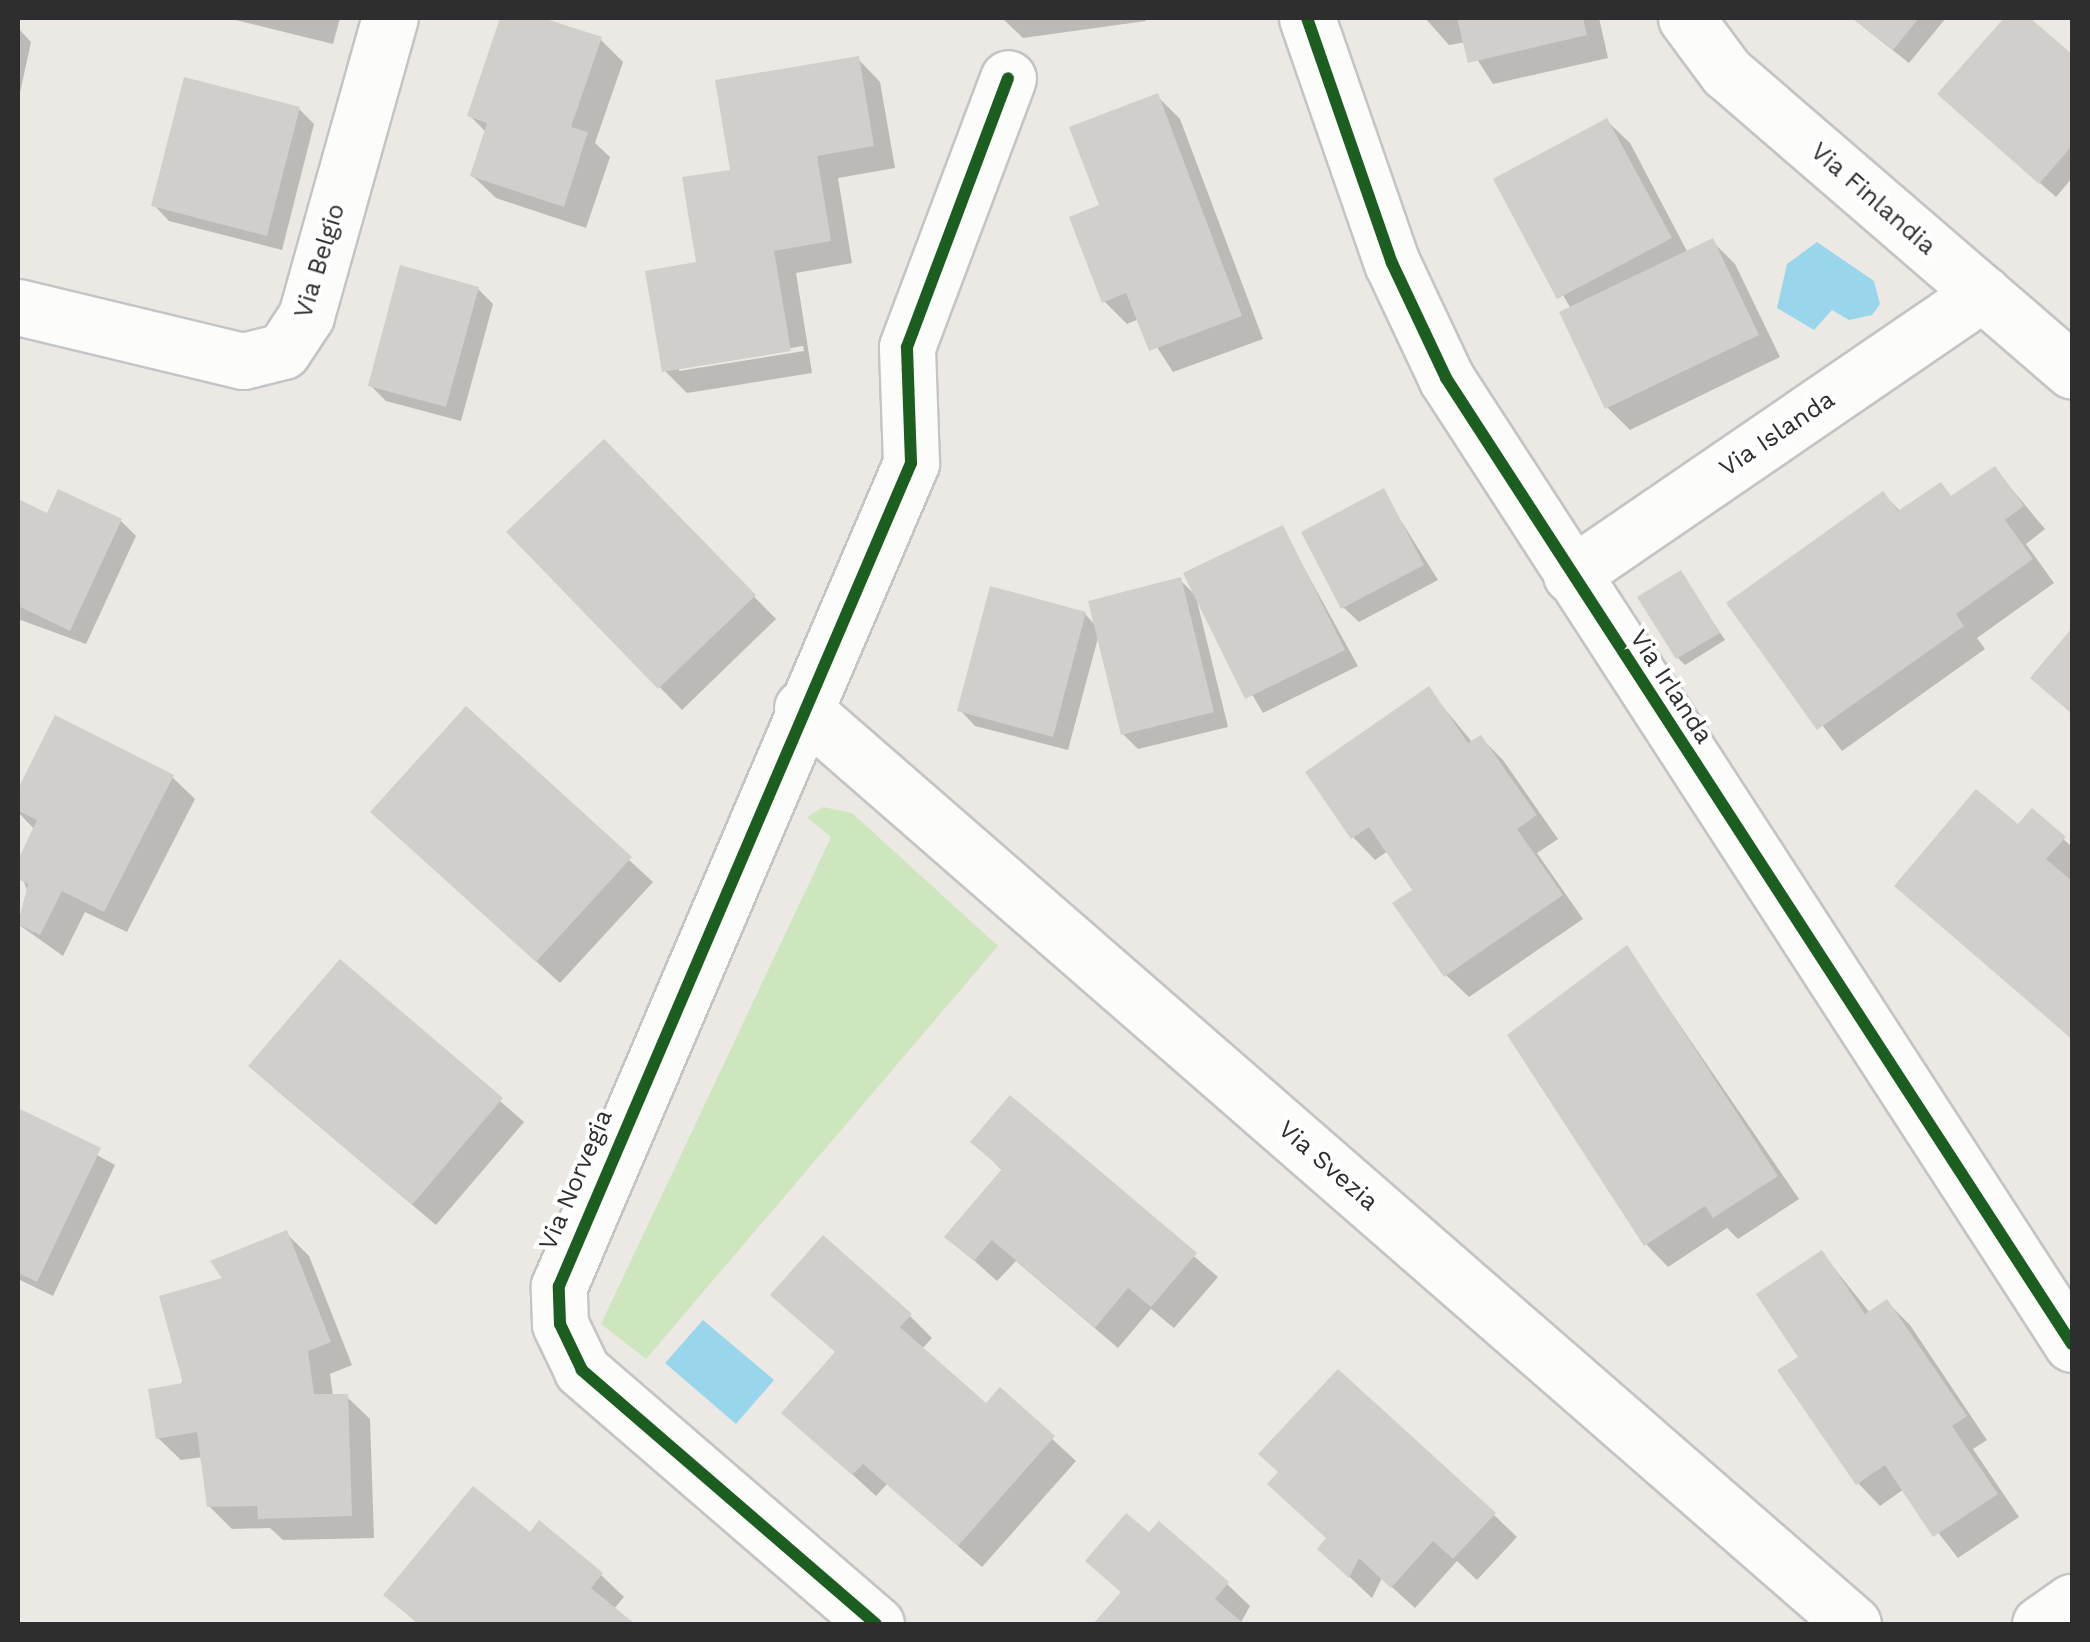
<!DOCTYPE html>
<html>
<head>
<meta charset="utf-8">
<style>
	body { margin:0 }
	#map { position:relative; width:2090px; height:1642px; overflow:hidden; background:#ece8e4; font-family:"Work Sans",sans-serif }
	div>[style] { position:absolute }
	.green>* { inset:0; background:#cee6be }
	.water>* { inset:0; background:#99d6ec }
	.shadow>* { inset:0; background:#0003 }
	.building>* { inset:0; background:#d1cecb }
	.roads { filter:drop-shadow(2px 0 #c5c4c5) drop-shadow(-2px 0 #c5c4c5) drop-shadow(0 2px #c5c4c5) drop-shadow(0 -2px #c5c4c5) }
	.street>* { height:55px; margin:-27.5px; padding:0 27.5px; transform-origin:27.5px; border-radius:27.5px; background:#fcfcfb }
	.cycleway>* { height:12px; margin:-6px; padding:0 6px; transform-origin:6px; border-radius:6px; background:#1b5e20 }
	span { translate:-50% -50%; white-space:nowrap; text-align:center; line-height:1.15; -webkit-text-stroke:8px #fff; paint-order:stroke }
	.street-label { font-size:25px; color:#2e2e2e }
	.frame { position:absolute; inset:0; border:20px solid #2e2e2e; pointer-events:none }
</style>
</head>
<body>
<div id="map">
	<div class="green">
		<div style="clip-path:polygon(823px 807px,852px 813px,998px 946px,646px 1359px,601px 1324px,831px 837px,807px 817px)"></div>
	</div>
	<div class="water">
		<div style="clip-path:polygon(1817px 242px,1874px 281px,1880px 304px,1872px 315px,1849px 320px,1832px 310px,1814px 330px,1777px 308px,1787px 264px)"></div>
		<div style="clip-path:polygon(703px 1320px,774px 1380px,736px 1424px,665px 1363px)"></div>
	</div>
	<div class="shadow">
		<div style="clip-path:polygon(227px 18px,340px 18px,333px 44px)"></div>
		<div style="clip-path:polygon(502px 18px,535px 18px,600px 39px,623px 62px,595px 143px,610px 157px,586px 228px,496px 198px,473px 176px,487px 133px,470px 116px)"></div>
		<div style="clip-path:polygon(1002px 18px,1146px 18px,1146px 21px,1023px 38px)"></div>
		<div style="clip-path:polygon(1425px 18px,1599px 18px,1608px 58px,1493px 84px,1466px 42px,1449px 45px)"></div>
		<div style="clip-path:polygon(1852px 18px,1946px 18px,1909px 63px)"></div>
		<div style="clip-path:polygon(2008px 18px,2026px 18px,2072px 57px,2072px 178px,2056px 197px,1940px 94px)"></div>
		<div style="clip-path:polygon(18px 28px,31px 42px,18px 102px)"></div>
		<div style="clip-path:polygon(evenodd,858px 59px,880px 82px,895px 168px,838px 178px,852px 263px,796px 273px,812px 373px,687px 393px,664px 370px,699px 264px,858px 59px,803px 346px,804px 351px,679px 371px,679px 366px,803px 346px)"></div>
		<div style="clip-path:polygon(1157px 96px,1180px 119px,1263px 339px,1173px 372px,1139px 319px,1127px 324px,1104px 301px,1102px 207px)"></div>
		<div style="clip-path:polygon(299px 109px,314px 124px,282px 250px,169px 221px,154px 205px)"></div>
		<div style="clip-path:polygon(1607px 121px,1630px 143px,1688px 253px,1712px 241px,1735px 264px,1780px 357px,1630px 430px,1607px 407px,1571px 309px,1497px 180px)"></div>
		<div style="clip-path:polygon(478px 289px,493px 304px,461px 421px,386px 401px,370px 385px)"></div>
		<div style="clip-path:polygon(603px 442px,776px 619px,682px 710px,509px 532px)"></div>
		<div style="clip-path:polygon(1995px 469px,2045px 529px,2026px 544px,2054px 583px,1977px 638px,1985px 649px,1842px 751px,1729px 603px,1883px 494px,1901px 512px,1940px 485px,1953px 498px)"></div>
		<div style="clip-path:polygon(1383px 492px,1438px 580px,1359px 622px,1343px 607px)"></div>
		<div style="clip-path:polygon(18px 502px,48px 516px,121px 521px,136px 536px,86px 644px,18px 619px)"></div>
		<div style="clip-path:polygon(1282px 528px,1358px 666px,1263px 713px,1197px 601px,1228px 727px,1138px 749px,1123px 734px,1099px 634px,1068px 750px,975px 726px,960px 710px,1085px 614px,1097px 627px,1180px 580px,1196px 596px)"></div>
		<div style="clip-path:polygon(1680px 573px,1725px 640px,1685px 665px,1678px 658px)"></div>
		<div style="clip-path:polygon(1429px 690px,1473px 743px,1481px 738px,1503px 760px,1558px 839px,1537px 853px,1583px 919px,1469px 997px,1446px 975px,1415px 890px,1388px 851px,1375px 860px,1353px 837px)"></div>
		<div style="clip-path:polygon(466px 710px,653px 882px,560px 983px,396px 834px)"></div>
		<div style="clip-path:polygon(56px 718px,172px 777px,195px 799px,127px 932px,85px 912px,63px 956px,18px 924px,27px 890px,18px 866px,35px 830px,18px 812px,18px 794px)"></div>
		<div style="clip-path:polygon(2033px 812px,2072px 847px,2072px 1039px,1897px 886px,2018px 828px)"></div>
		<div style="clip-path:polygon(1627px 948px,1799px 1199px,1738px 1239px,1727px 1228px,1668px 1267px,1646px 1244px)"></div>
		<div style="clip-path:polygon(341px 963px,524px 1122px,436px 1225px,274px 1088px)"></div>
		<div style="clip-path:polygon(1010px 1098px,1218px 1277px,1174px 1328px,1151px 1309px,1118px 1348px,1016px 1261px,997px 1281px,948px 1237px,1003px 1171px,973px 1142px)"></div>
		<div style="clip-path:polygon(18px 1111px,115px 1165px,53px 1296px,18px 1279px)"></div>
		<div style="clip-path:polygon(286px 1233px,309px 1256px,352px 1365px,330px 1374px,333px 1396px,347px 1397px,370px 1419px,374px 1538px,283px 1540px,270px 1528px,232px 1529px,209px 1506px,203px 1457px,181px 1460px,158px 1438px,226px 1279px)"></div>
		<div style="clip-path:polygon(1822px 1253px,1870px 1313px,1887px 1302px,1910px 1325px,1987px 1440px,1973px 1449px,2019px 1517px,1958px 1558px,1904px 1489px,1880px 1506px,1858px 1483px,1802px 1357px)"></div>
		<div style="clip-path:polygon(910px 1316px,932px 1338px,922px 1349px,987px 1407px,1000px 1391px,1076px 1461px,982px 1567px,887px 1484px,876px 1496px,785px 1413px)"></div>
		<div style="clip-path:polygon(1494px 1515px,1517px 1537px,1477px 1580px,1457px 1561px,1415px 1608px,1382px 1578px,1372px 1598px,1320px 1549px)"></div>
		<div style="clip-path:polygon(1150px 1536px,1227px 1584px,1250px 1606px,1240px 1624px,1096px 1624px,1123px 1594px,1088px 1561px)"></div>
		<div style="clip-path:polygon(601px 1575px,624px 1597px,613px 1610px,631px 1624px,418px 1624px,386px 1595px)"></div>
	</div>
	<div class="building">
		<div style="clip-path:polygon(500px 18px,543px 18px,602px 37px,571px 127px,588px 132px,564px 207px,470px 176px,487px 123px,467px 116px)"></div>
		<div style="clip-path:polygon(1457px 18px,1583px 18px,1587px 35px,1468px 63px)"></div>
		<div style="clip-path:polygon(1852px 18px,1919px 18px,1893px 50px)"></div>
		<div style="clip-path:polygon(2004px 18px,2030px 18px,2072px 54px,2072px 146px,2039px 184px,1937px 94px)"></div>
		<div style="clip-path:polygon(859px 56px,874px 146px,817px 156px,831px 241px,774px 251px,791px 351px,662px 372px,645px 271px,696px 262px,682px 177px,730px 170px,715px 80px)"></div>
		<div style="clip-path:polygon(184px 77px,300px 107px,267px 236px,151px 206px)"></div>
		<div style="clip-path:polygon(1158px 93px,1242px 316px,1149px 351px,1126px 293px,1102px 303px,1069px 217px,1099px 205px,1069px 127px)"></div>
		<div style="clip-path:polygon(1607px 118px,1672px 238px,1557px 299px,1493px 179px)"></div>
		<div style="clip-path:polygon(1713px 238px,1759px 335px,1605px 409px,1559px 312px)"></div>
		<div style="clip-path:polygon(400px 265px,479px 287px,446px 407px,368px 386px)"></div>
		<div style="clip-path:polygon(604px 439px,756px 595px,658px 689px,506px 532px)"></div>
		<div style="clip-path:polygon(1995px 466px,2024px 506px,2005px 520px,2033px 559px,1956px 614px,1964px 626px,1817px 730px,1726px 603px,1883px 491px,1898px 511px,1941px 482px,1951px 496px)"></div>
		<div style="clip-path:polygon(1384px 488px,1424px 565px,1341px 609px,1301px 532px)"></div>
		<div style="clip-path:polygon(58px 489px,122px 519px,70px 631px,18px 606px,18px 499px,47px 513px)"></div>
		<div style="clip-path:polygon(1283px 525px,1345px 650px,1245px 699px,1183px 573px)"></div>
		<div style="clip-path:polygon(1681px 570px,1720px 633px,1676px 659px,1637px 597px)"></div>
		<div style="clip-path:polygon(1181px 577px,1214px 712px,1121px 735px,1088px 601px)"></div>
		<div style="clip-path:polygon(990px 586px,1086px 612px,1053px 737px,957px 711px)"></div>
		<div style="clip-path:polygon(2072px 628px,2072px 714px,2030px 678px)"></div>
		<div style="clip-path:polygon(1429px 686px,1468px 743px,1481px 735px,1537px 815px,1517px 829px,1563px 895px,1444px 977px,1392px 903px,1412px 890px,1369px 827px,1351px 839px,1305px 772px)"></div>
		<div style="clip-path:polygon(466px 706px,632px 857px,536px 962px,370px 812px)"></div>
		<div style="clip-path:polygon(55px 715px,174px 775px,104px 912px,62px 891px,40px 935px,18px 924px,28px 884px,18px 879px,18px 860px,37px 820px,18px 811px,18px 789px)"></div>
		<div style="clip-path:polygon(1976px 789px,2018px 824px,2032px 808px,2066px 837px,2046px 859px,2072px 881px,2072px 1039px,1894px 886px)"></div>
		<div style="clip-path:polygon(1627px 945px,1778px 1176px,1713px 1218px,1705px 1206px,1644px 1246px,1507px 1035px)"></div>
		<div style="clip-path:polygon(340px 959px,503px 1098px,412px 1205px,248px 1066px)"></div>
		<div style="clip-path:polygon(1010px 1095px,1197px 1253px,1151px 1307px,1128px 1288px,1095px 1328px,992px 1240px,974px 1261px,944px 1237px,1002px 1169px,970px 1142px)"></div>
		<div style="clip-path:polygon(18px 1108px,101px 1148px,37px 1282px,18px 1273px)"></div>
		<div style="clip-path:polygon(287px 1230px,331px 1342px,308px 1351px,314px 1394px,348px 1394px,352px 1516px,258px 1519px,257px 1506px,207px 1507px,197px 1432px,156px 1439px,148px 1389px,183px 1383px,159px 1296px,222px 1278px,210px 1261px)"></div>
		<div style="clip-path:polygon(823px 1235px,912px 1314px,900px 1327px,986px 1403px,1000px 1387px,1055px 1436px,958px 1546px,863px 1464px,852px 1475px,781px 1413px,835px 1352px,770px 1295px)"></div>
		<div style="clip-path:polygon(1822px 1250px,1865px 1314px,1887px 1299px,1967px 1416px,1952px 1426px,1998px 1494px,1933px 1537px,1885px 1465px,1856px 1485px,1777px 1370px,1798px 1357px,1756px 1294px)"></div>
		<div style="clip-path:polygon(1338px 1369px,1496px 1513px,1453px 1559px,1433px 1541px,1391px 1588px,1359px 1558px,1349px 1578px,1317px 1549px,1326px 1538px,1267px 1484px,1278px 1472px,1258px 1454px)"></div>
		<div style="clip-path:polygon(473px 1486px,530px 1532px,539px 1520px,603px 1573px,591px 1588px,635px 1624px,419px 1624px,383px 1595px)"></div>
		<div style="clip-path:polygon(1126px 1513px,1149px 1532px,1159px 1521px,1229px 1582px,1215px 1599px,1244px 1624px,1093px 1624px,1121px 1592px,1085px 1561px)"></div>
	</div>
	<div class="roads">
		<div class="street">
			<div style="left:1307px;top:18px;width:259px;rotate:70.9deg"></div>
			<div style="left:1392px;top:263px;width:127px;rotate:64.8deg"></div>
			<div style="left:1446px;top:378px;width:1151px;rotate:57.06deg"></div>
			<div style="left:1686px;top:18px;width:67px;rotate:53.5deg"></div>
			<div style="left:1726px;top:72px;width:457px;rotate:40.8deg"></div>
			<div style="left:18px;top:307px;width:231px;rotate:13.5deg"></div>
			<div style="left:243px;top:361px;width:41px;rotate:-14deg"></div>
			<div style="left:283px;top:351px;width:42px;rotate:-56.7deg"></div>
			<div style="left:306px;top:316px;width:310px;rotate:-74.3deg"></div>
			<div style="left:1571px;top:575px;width:499px;rotate:-34.4deg"></div>
			<div style="left:802px;top:708px;width:1394px;rotate:41.07deg"></div>
			<div style="left:876px;top:1624px;width:389px;rotate:-139.2deg"></div>
			<div style="left:582px;top:1370px;width:51px;rotate:-115.6deg"></div>
			<div style="left:560px;top:1324px;width:38px;rotate:-92deg"></div>
			<div style="left:559px;top:1286px;width:895px;rotate:-66.84deg"></div>
			<div style="left:911px;top:463px;width:116px;rotate:-92deg"></div>
			<div style="left:907px;top:347px;width:287px;rotate:-69.4deg"></div>
			<div style="left:2040px;top:1624px;width:39px;rotate:-35deg"></div>
		</div>
	</div>
	<div class="cycleway">
		<div style="left:1307px;top:18px;width:259px;rotate:70.9deg"></div>
		<div style="left:1392px;top:263px;width:127px;rotate:64.8deg"></div>
		<div style="left:1446px;top:378px;width:1151px;rotate:57.06deg"></div>
		<div style="left:876px;top:1624px;width:389px;rotate:-139.2deg"></div>
		<div style="left:582px;top:1370px;width:51px;rotate:-115.6deg"></div>
		<div style="left:560px;top:1324px;width:38px;rotate:-92deg"></div>
		<div style="left:559px;top:1286px;width:895px;rotate:-66.84deg"></div>
		<div style="left:911px;top:463px;width:116px;rotate:-92deg"></div>
		<div style="left:907px;top:347px;width:287px;rotate:-69.4deg"></div>
	</div>
	<div class="street-label">
		<span style="left:1873px;top:199px;rotate:41deg">Via Finlandia</span>
		<span style="left:320px;top:261px;rotate:-73deg">Via Belgio</span>
		<span style="left:1777px;top:434px;rotate:-34deg">Via Islanda</span>
		<span style="left:1671px;top:687px;rotate:57deg">Via Irlanda</span>
		<span style="left:1328px;top:1166px;rotate:41deg">Via Svezia</span>
		<span style="left:576px;top:1180px;rotate:-67deg">Via Norvegia</span>
	</div>
	<div class="frame"></div>
</div>
</body>
</html>
